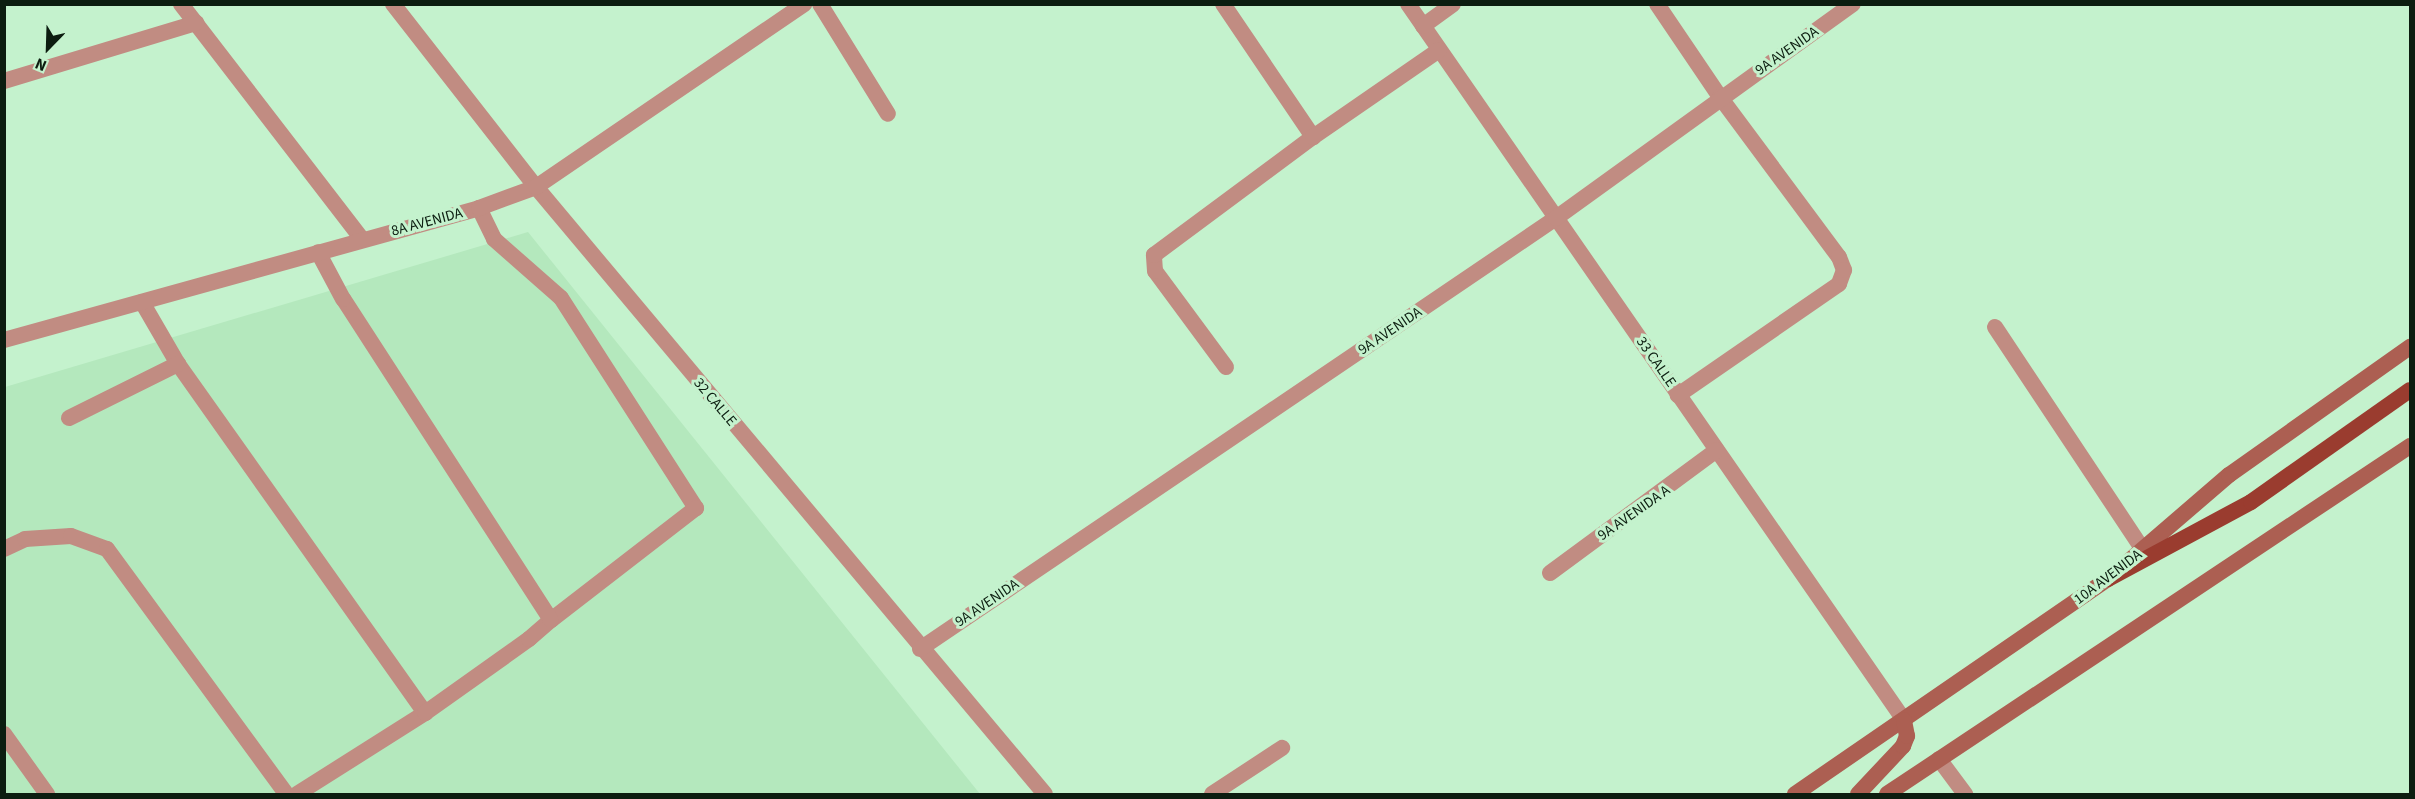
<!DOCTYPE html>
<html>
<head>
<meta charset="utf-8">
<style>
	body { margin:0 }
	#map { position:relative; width:2415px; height:799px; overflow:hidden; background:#c4f2cd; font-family:"Source Sans 3",sans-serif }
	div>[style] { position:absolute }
	.built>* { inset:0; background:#b4e8bd }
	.service>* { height:16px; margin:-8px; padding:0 8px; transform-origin:8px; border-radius:8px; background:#c18c82 }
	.minor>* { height:16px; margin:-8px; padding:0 8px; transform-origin:8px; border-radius:8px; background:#c18c82 }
	.secondary>* { height:16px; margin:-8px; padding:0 8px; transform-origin:8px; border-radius:8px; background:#ac5f52 }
	.primary>* { height:16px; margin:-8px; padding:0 8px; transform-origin:8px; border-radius:8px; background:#9a3c2f }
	span { translate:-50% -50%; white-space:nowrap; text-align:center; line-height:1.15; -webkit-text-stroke:6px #c4f2cd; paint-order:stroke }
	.street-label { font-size:15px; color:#0c1d10 }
	.frame { position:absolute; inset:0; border:6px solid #0c1d10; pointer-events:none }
	.north { position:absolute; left:18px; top:18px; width:60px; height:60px; -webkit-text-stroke:4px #c4f2cd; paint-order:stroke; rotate:203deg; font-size:16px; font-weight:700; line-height:24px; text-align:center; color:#0c1d10 }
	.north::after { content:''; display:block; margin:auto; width:21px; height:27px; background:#0c1d10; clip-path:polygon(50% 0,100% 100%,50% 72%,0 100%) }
</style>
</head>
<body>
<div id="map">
	<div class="built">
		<div style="clip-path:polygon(528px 232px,980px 794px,5px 794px,5px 387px)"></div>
	</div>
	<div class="service">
		<div style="left:820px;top:4px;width:129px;rotate:58.3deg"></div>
		<div style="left:479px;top:208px;width:34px;rotate:64deg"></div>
		<div style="left:494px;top:239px;width:89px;rotate:41.4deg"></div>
		<div style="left:561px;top:298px;width:250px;rotate:57.3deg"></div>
		<div style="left:696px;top:508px;width:183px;rotate:142.3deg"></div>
		<div style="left:142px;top:302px;width:72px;rotate:59.9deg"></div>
		<div style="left:178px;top:364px;width:428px;rotate:54.7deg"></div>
		<div style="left:1995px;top:327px;width:269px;rotate:56.4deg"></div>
		<div style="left:69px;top:418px;width:122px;rotate:-26.4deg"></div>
		<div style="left:4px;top:549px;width:23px;rotate:-25deg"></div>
		<div style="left:25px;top:539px;width:46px;rotate:-3.7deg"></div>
		<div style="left:71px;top:536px;width:38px;rotate:20deg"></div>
		<div style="left:107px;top:549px;width:303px;rotate:53.8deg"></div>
		<div style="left:4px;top:734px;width:74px;rotate:54.4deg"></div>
		<div style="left:297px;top:794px;width:151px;rotate:-32.3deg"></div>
		<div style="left:425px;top:713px;width:128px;rotate:-35.4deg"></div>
		<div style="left:529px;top:639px;width:29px;rotate:-41deg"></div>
		<div style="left:551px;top:620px;width:382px;rotate:-122.9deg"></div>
		<div style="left:343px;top:299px;width:53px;rotate:-118deg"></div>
	</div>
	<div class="minor">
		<div style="left:181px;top:4px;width:297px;rotate:52.4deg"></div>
		<div style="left:393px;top:4px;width:232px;rotate:52deg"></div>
		<div style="left:536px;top:187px;width:792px;rotate:50.02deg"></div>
		<div style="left:1223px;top:4px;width:161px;rotate:55.9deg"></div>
		<div style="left:1408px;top:4px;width:871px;rotate:55.29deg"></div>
		<div style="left:1657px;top:4px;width:112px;rotate:55.9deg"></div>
		<div style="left:1720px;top:97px;width:199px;rotate:53.4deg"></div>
		<div style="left:1839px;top:257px;width:14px;rotate:69deg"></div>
		<div style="left:1844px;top:270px;width:15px;rotate:110deg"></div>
		<div style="left:1839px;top:284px;width:196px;rotate:145.4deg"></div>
		<div style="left:1423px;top:26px;width:37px;rotate:-36deg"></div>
		<div style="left:4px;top:81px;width:201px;rotate:-16.8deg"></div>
		<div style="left:4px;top:340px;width:493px;rotate:-15.5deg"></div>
		<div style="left:479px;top:208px;width:61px;rotate:-20.2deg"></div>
		<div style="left:536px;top:187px;width:325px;rotate:-34.3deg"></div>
		<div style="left:1226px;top:367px;width:119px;rotate:-126.5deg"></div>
		<div style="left:1155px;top:271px;width:16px;rotate:-94deg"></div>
		<div style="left:1154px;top:255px;width:198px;rotate:-36.6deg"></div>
		<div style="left:1313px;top:137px;width:153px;rotate:-34.6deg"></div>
		<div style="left:1550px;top:573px;width:207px;rotate:-36.4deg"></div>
		<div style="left:920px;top:649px;width:768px;rotate:-34.12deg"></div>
		<div style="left:1556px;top:218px;width:366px;rotate:-35.8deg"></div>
		<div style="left:1939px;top:759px;width:44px;rotate:53.4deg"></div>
		<div style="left:1212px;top:794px;width:84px;rotate:-33.3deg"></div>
	</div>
	<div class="secondary">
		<div style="left:1795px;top:794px;width:380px;rotate:-34.5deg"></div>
		<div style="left:2108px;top:579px;width:160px;rotate:-40.7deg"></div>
		<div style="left:2229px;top:475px;width:222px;rotate:-35.3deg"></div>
		<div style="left:1858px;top:794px;width:66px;rotate:-46.8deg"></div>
		<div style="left:1903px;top:746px;width:11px;rotate:-68deg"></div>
		<div style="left:1907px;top:736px;width:16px;rotate:-101deg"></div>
		<div style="left:1887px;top:794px;width:628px;rotate:-33.64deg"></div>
	</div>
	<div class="primary">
		<div style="left:2108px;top:579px;width:162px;rotate:-28.3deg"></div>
		<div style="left:2251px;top:502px;width:194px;rotate:-35.2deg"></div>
	</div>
	<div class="street-label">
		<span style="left:1787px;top:51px;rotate:-35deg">9A AVENIDA</span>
		<span style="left:427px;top:222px;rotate:-15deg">8A AVENIDA</span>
		<span style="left:1390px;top:331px;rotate:-34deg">9A AVENIDA</span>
		<span style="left:1656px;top:362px;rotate:55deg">33 CALLE</span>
		<span style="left:715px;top:402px;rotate:50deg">32 CALLE</span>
		<span style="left:1634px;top:513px;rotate:-35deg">9A AVENIDA A</span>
		<span style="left:2108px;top:577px;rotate:-37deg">10A AVENIDA</span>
		<span style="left:987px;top:603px;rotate:-34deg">9A AVENIDA</span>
	</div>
	<div class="frame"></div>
	<div class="north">N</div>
</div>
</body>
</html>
